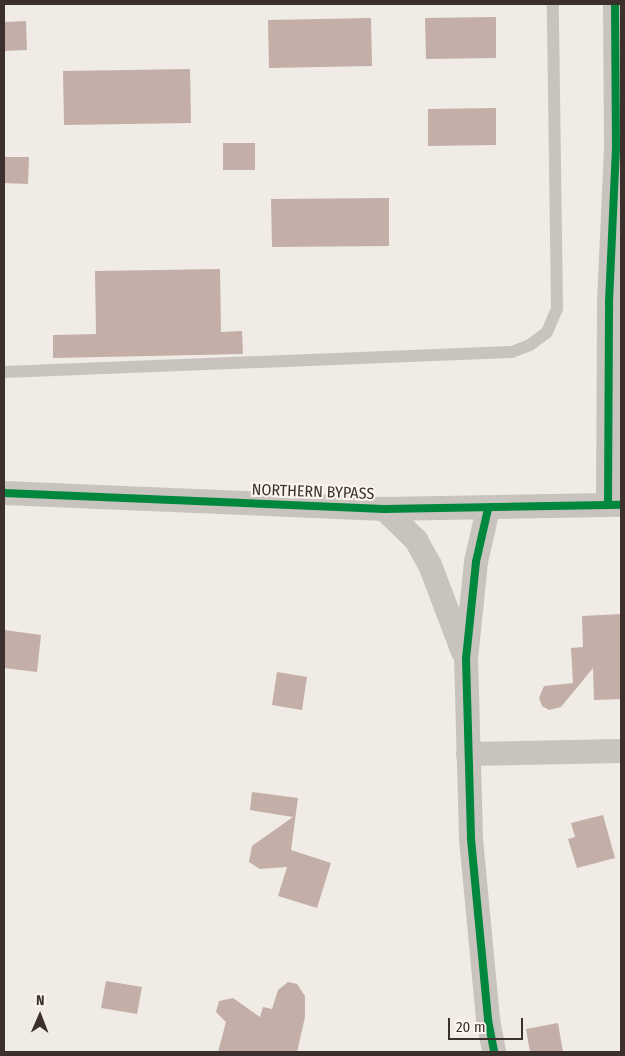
<!DOCTYPE html>
<html>
<head>
<meta charset="utf-8">
<style>
	body { margin:0 }
	#map { position:relative; width:625px; height:1056px; overflow:hidden; background:#f0ebe5; font-family:"Fira Sans Condensed",sans-serif }
	div>[style] { position:absolute }
	.building>* { inset:0; background:#c3afa7 }
	.service>* { height:12px; margin:-6px; padding:0 6px; transform-origin:6px; border-radius:6px; background:#c9c3be }
	.minor>* { height:24px; margin:-12px; padding:0 12px; transform-origin:12px; border-radius:12px; background:#c9c3be }
	.cycleway>* { height:8px; margin:-4px; padding:0 4px; transform-origin:4px; border-radius:4px; background:#00873e }
	span { translate:-50% -50%; white-space:nowrap; text-align:center; line-height:1.15; -webkit-text-stroke:4px #fbf5ee; paint-order:stroke }
	.street-label { font-size:16px; color:#3b302b }
	.frame { position:absolute; inset:0; border:5px solid #3b302b; pointer-events:none }
	.north { position:absolute; left:15px; top:991px; width:50px; height:50px; -webkit-text-stroke:4px #fbf5ee; paint-order:stroke; rotate:1deg; font-size:14px; font-weight:700; line-height:20px; text-align:center; color:#3b302b }
	.north::after { content:''; display:block; margin:auto; width:18px; height:22px; background:#3b302b; clip-path:polygon(50% 0,100% 100%,50% 72%,0 100%) }
	.scale { position:absolute; left:448px; top:1018px; width:75px; height:22px; box-sizing:border-box; border:2px solid #3b302b; border-top:0; padding-left:6px; font-size:15px; line-height:18px; white-space:nowrap; color:#3b302b; -webkit-text-stroke:4px #fbf5ee; paint-order:stroke }
</style>
</head>
<body>
<div id="map">
	<div class="building">
		<div style="clip-path:polygon(496px 17px,496px 58px,426px 59px,425px 18px)"></div>
		<div style="clip-path:polygon(371px 18px,372px 66px,269px 68px,268px 20px)"></div>
		<div style="clip-path:polygon(26px 21px,27px 50px,4px 51px,4px 22px)"></div>
		<div style="clip-path:polygon(190px 69px,191px 123px,64px 125px,63px 71px)"></div>
		<div style="clip-path:polygon(496px 108px,496px 145px,428px 146px,428px 109px)"></div>
		<div style="clip-path:polygon(223px 143px,255px 143px,255px 170px,223px 170px)"></div>
		<div style="clip-path:polygon(4px 157px,29px 157px,28px 184px,4px 183px)"></div>
		<div style="clip-path:polygon(389px 198px,389px 246px,272px 247px,271px 199px)"></div>
		<div style="clip-path:polygon(220px 269px,221px 332px,242px 331px,243px 354px,53px 358px,53px 335px,96px 334px,95px 271px)"></div>
		<div style="clip-path:polygon(621px 614px,621px 699px,594px 700px,593px 668px,561px 707px,549px 710px,542px 706px,539px 698px,544px 686px,573px 683px,571px 648px,583px 647px,582px 616px)"></div>
		<div style="clip-path:polygon(4px 630px,41px 635px,37px 672px,4px 668px)"></div>
		<div style="clip-path:polygon(277px 672px,307px 677px,302px 710px,272px 705px)"></div>
		<div style="clip-path:polygon(252px 792px,298px 798px,291px 850px,331px 863px,317px 908px,278px 896px,287px 867px,260px 869px,249px 862px,252px 846px,293px 817px,250px 810px)"></div>
		<div style="clip-path:polygon(603px 815px,615px 858px,577px 868px,568px 839px,575px 837px,571px 823px)"></div>
		<div style="clip-path:polygon(106px 981px,142px 987px,137px 1014px,101px 1008px)"></div>
		<div style="clip-path:polygon(288px 982px,297px 984px,305px 996px,305px 1017px,297px 1052px,218px 1052px,226px 1022px,216px 1012px,219px 1001px,233px 998px,260px 1017px,263px 1007px,272px 1009px,278px 990px)"></div>
		<div style="clip-path:polygon(558px 1023px,563px 1052px,530px 1052px,526px 1029px)"></div>
	</div>
	<div class="service">
		<div style="left:4px;top:372px;width:508px;rotate:-2.25deg"></div>
		<div style="left:512px;top:352px;width:19px;rotate:-21deg"></div>
		<div style="left:530px;top:345px;width:21px;rotate:-37deg"></div>
		<div style="left:547px;top:332px;width:26px;rotate:-67deg"></div>
		<div style="left:557px;top:308px;width:304px;rotate:-90.8deg"></div>
	</div>
	<div class="minor">
		<div style="left:4px;top:493px;width:380px;rotate:2.4deg"></div>
		<div style="left:384px;top:509px;width:237px;rotate:-1deg"></div>
		<div style="left:608px;top:505px;width:203px;rotate:-89.7deg"></div>
		<div style="left:609px;top:302px;width:155px;rotate:-87.4deg"></div>
		<div style="left:616px;top:147px;width:143px;rotate:-90.4deg"></div>
		<div style="left:384px;top:509px;width:45px;rotate:44.1deg"></div>
		<div style="left:416px;top:540px;width:29px;rotate:61deg"></div>
		<div style="left:430px;top:565px;width:93px;rotate:69.2deg"></div>
		<div style="left:488px;top:509px;width:54px;rotate:102.8deg"></div>
		<div style="left:476px;top:562px;width:97px;rotate:95.9deg"></div>
		<div style="left:466px;top:658px;width:181px;rotate:88.4deg"></div>
		<div style="left:471px;top:839px;width:182px;rotate:84.6deg"></div>
		<div style="left:488px;top:1020px;width:33px;rotate:79deg"></div>
		<div style="left:468px;top:754px;width:153px;rotate:-1.1deg"></div>
	</div>
	<div class="cycleway">
		<div style="left:4px;top:493px;width:380px;rotate:2.4deg"></div>
		<div style="left:384px;top:509px;width:237px;rotate:-1deg"></div>
		<div style="left:608px;top:505px;width:203px;rotate:-89.7deg"></div>
		<div style="left:609px;top:302px;width:155px;rotate:-87.4deg"></div>
		<div style="left:616px;top:147px;width:143px;rotate:-90.4deg"></div>
		<div style="left:488px;top:509px;width:54px;rotate:102.8deg"></div>
		<div style="left:476px;top:562px;width:97px;rotate:95.9deg"></div>
		<div style="left:466px;top:658px;width:181px;rotate:88.4deg"></div>
		<div style="left:471px;top:839px;width:182px;rotate:84.6deg"></div>
		<div style="left:488px;top:1020px;width:33px;rotate:79deg"></div>
	</div>
	<div class="street-label">
		<span style="left:313px;top:492px;rotate:2deg">NORTHERN BYPASS</span>
	</div>
	<div class="frame"></div>
	<div class="north">N</div>
	<div class="scale">20 m</div>
</div>
</body>
</html>
